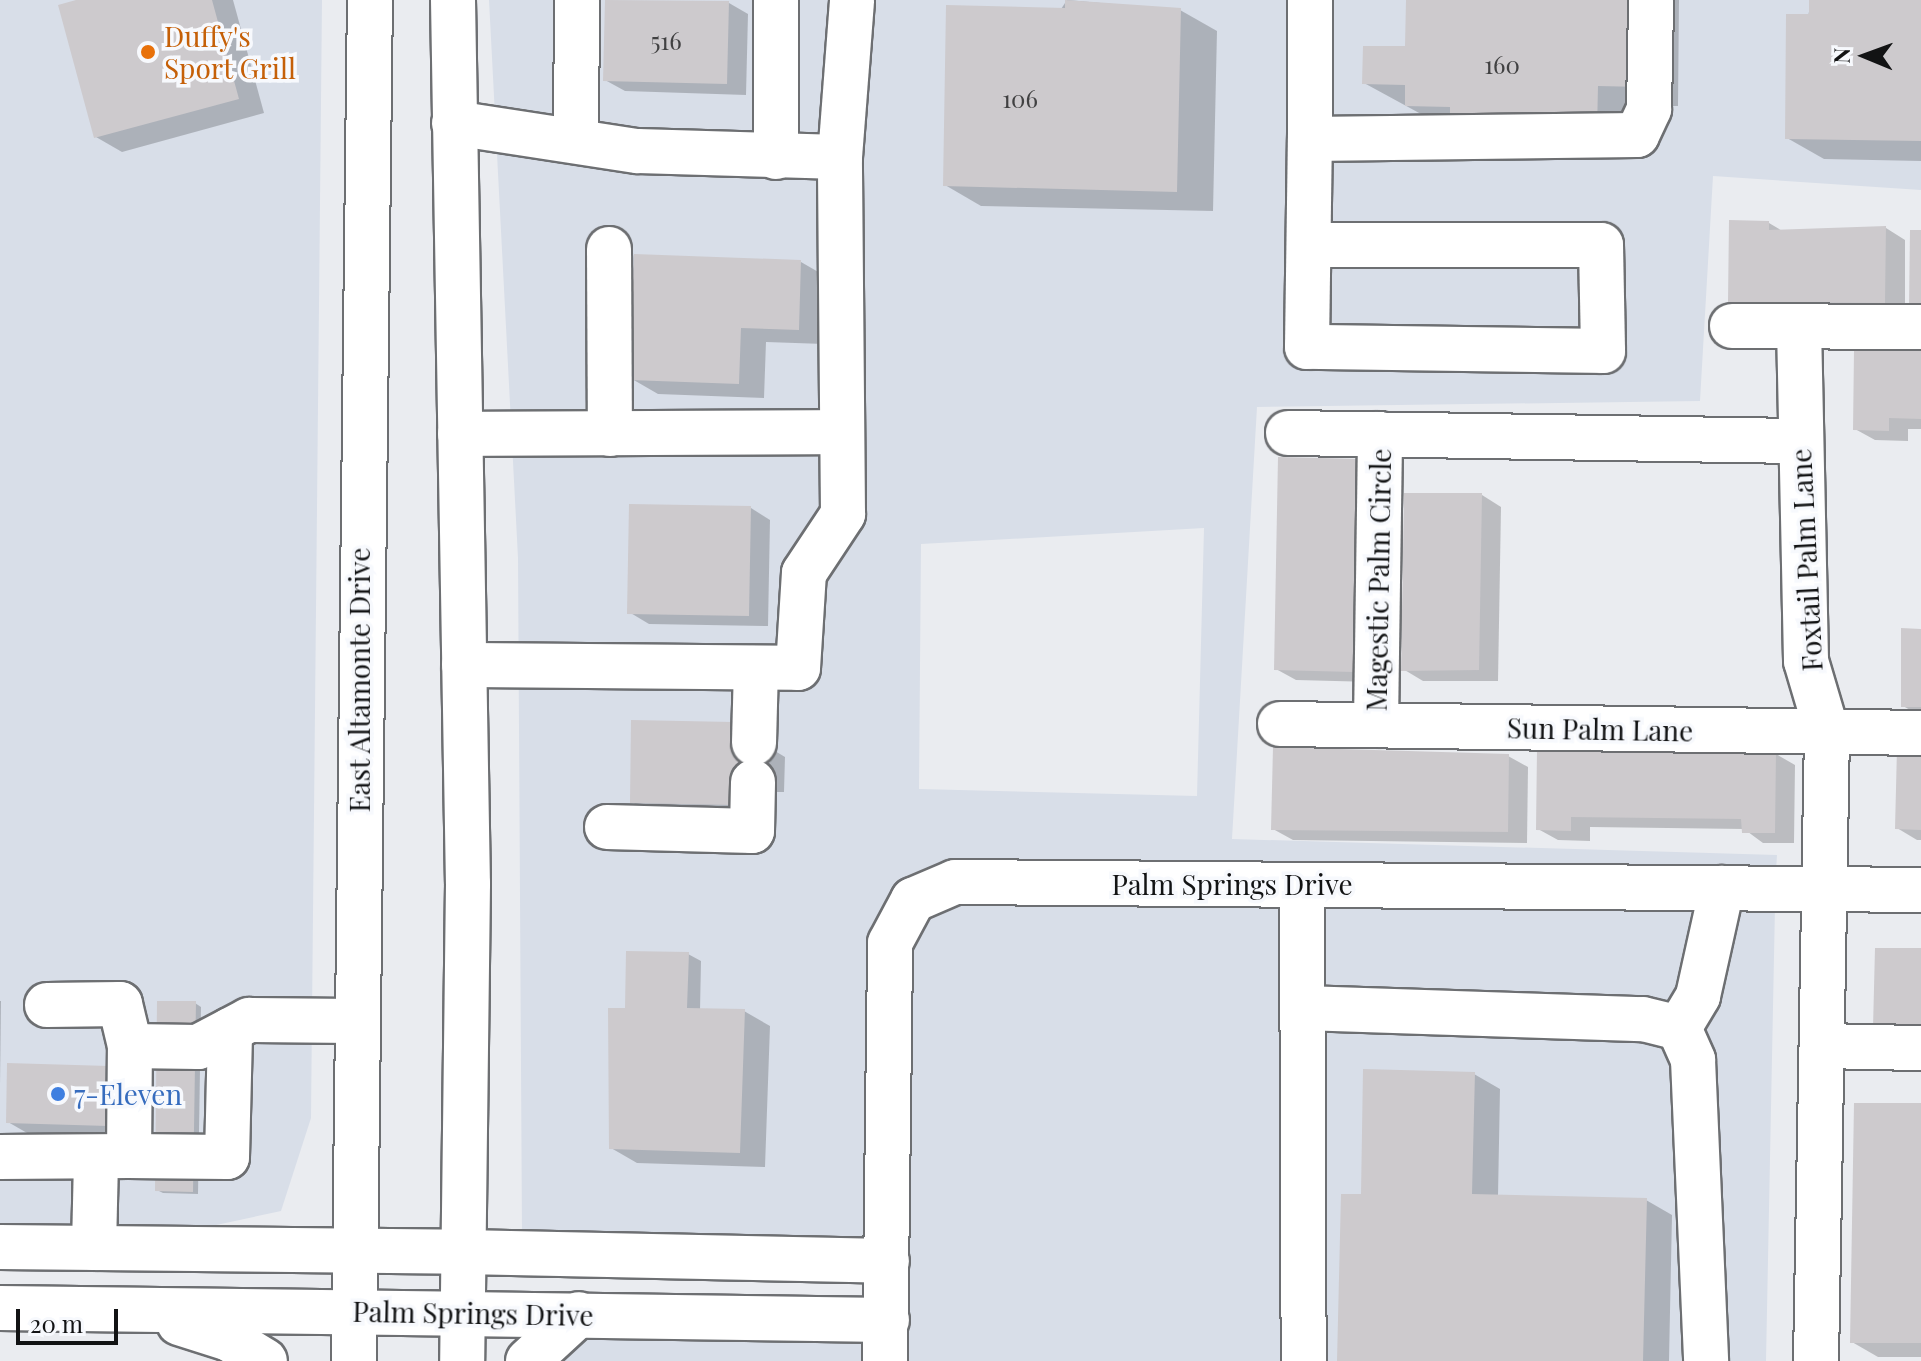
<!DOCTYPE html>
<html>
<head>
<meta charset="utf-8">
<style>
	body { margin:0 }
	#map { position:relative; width:1921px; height:1361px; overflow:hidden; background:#eaecf0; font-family:"Playfair Display",serif }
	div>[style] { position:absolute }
	.built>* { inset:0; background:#d8dee8 }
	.shadow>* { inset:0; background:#0003 }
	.building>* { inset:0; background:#cdcacd }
	.roads { filter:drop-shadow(2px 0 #6d6f72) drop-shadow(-2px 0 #6d6f72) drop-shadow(0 2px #6d6f72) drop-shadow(0 -2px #6d6f72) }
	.minor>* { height:44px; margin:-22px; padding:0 22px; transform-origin:22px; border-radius:22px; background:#fff }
	.major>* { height:44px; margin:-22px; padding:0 22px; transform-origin:22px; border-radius:22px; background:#fff }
	.dots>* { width:22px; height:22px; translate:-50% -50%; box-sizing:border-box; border:4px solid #f7f9fd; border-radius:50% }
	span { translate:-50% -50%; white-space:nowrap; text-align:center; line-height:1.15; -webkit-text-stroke:7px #f7f9fd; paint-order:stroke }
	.number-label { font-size:24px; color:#414142 }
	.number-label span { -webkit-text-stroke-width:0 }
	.food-label { font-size:28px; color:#c56008 }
	.left { translate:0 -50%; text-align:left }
	.street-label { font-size:28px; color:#121314 }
	.shop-label { font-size:28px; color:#366cbe }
	.north { position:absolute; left:1825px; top:16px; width:80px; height:80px; -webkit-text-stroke:6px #f7f9fd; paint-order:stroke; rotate:271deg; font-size:22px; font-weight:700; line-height:32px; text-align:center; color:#121314 }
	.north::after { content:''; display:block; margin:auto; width:28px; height:36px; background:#121314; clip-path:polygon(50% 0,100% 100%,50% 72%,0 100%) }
	.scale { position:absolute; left:16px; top:1309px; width:102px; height:36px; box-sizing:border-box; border:4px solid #121314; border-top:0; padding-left:10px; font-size:24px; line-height:28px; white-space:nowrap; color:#121314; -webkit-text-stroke:6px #f7f9fd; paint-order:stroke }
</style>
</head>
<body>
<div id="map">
	<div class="built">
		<div style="clip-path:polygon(0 0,322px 0,311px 1118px,281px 1211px,188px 1231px,0 1227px)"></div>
		<div style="clip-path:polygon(evenodd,489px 0,1921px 0,1921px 190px,1713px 176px,1700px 401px,1257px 407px,1232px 839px,1777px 855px,1776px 871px,905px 884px,868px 1243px,522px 1236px,518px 558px,489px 0,1204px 528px,1197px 796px,919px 789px,921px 544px,1204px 528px)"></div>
		<div style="clip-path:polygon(960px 899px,1775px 906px,1766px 1361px,555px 1361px,588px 1332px,906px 1337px,909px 947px,928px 913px)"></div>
	</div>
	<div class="shadow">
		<div style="clip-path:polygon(84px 0,233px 0,264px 113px,122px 152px,96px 137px)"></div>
		<div style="clip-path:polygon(1067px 0,1180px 10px,1217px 31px,1213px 211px,981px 206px,945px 185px)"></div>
		<div style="clip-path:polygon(1408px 0,1679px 0,1678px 106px,1634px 106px,1633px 151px,1443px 126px,1364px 83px,1407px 48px)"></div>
		<div style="clip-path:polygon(1811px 0,1921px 0,1921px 161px,1824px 159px,1787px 138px)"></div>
		<div style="clip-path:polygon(650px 2px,729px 3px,748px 14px,746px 95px,625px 91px,605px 80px)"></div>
		<div style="clip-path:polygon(1769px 223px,1784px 232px,1886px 228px,1905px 240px,1905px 313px,1750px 312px,1730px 301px)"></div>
		<div style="clip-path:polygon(801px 262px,827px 277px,824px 344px,766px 342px,764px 398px,658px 394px,632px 379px)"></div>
		<div style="clip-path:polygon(1921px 352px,1921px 429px,1908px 429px,1908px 441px,1875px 440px,1855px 429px)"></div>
		<div style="clip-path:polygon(1360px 461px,1373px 682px,1296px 680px,1276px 669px)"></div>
		<div style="clip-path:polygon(1482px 495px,1501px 507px,1498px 681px,1423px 681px,1403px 669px)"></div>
		<div style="clip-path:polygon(751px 508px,770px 520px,768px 626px,649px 624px,629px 612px)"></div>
		<div style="clip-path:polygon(1921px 632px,1921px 716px,1903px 706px)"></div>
		<div style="clip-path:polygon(765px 745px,785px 757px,784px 792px,752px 792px,751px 815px,652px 814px,632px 802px)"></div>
		<div style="clip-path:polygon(1539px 751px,1776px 754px,1795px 765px,1794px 843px,1763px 843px,1744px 829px,1590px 827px,1590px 841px,1558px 840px,1538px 829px)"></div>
		<div style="clip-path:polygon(1921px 751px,1921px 840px,1917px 840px,1897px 828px)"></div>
		<div style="clip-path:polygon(1508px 756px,1528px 767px,1527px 843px,1293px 840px,1273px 829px)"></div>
		<div style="clip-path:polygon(688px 954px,701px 961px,700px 1011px,744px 1011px,770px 1026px,765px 1167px,637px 1163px,611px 1148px,627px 1010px)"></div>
		<div style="clip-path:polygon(0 1001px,1px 1001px,0 1086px)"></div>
		<div style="clip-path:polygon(195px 1003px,201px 1007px,198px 1194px,163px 1193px,157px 1190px)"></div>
		<div style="clip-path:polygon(9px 1065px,134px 1139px,34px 1137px,8px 1122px)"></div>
		<div style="clip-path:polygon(1474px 1074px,1500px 1089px,1498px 1196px,1646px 1200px,1672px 1215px,1669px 1361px,1339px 1361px,1363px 1196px)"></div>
		<div style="clip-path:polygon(1921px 1105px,1921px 1357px,1878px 1357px,1852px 1342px)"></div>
	</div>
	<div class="building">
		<div style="clip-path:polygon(76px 0,212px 0,239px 99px,94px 138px,58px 5px)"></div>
		<div style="clip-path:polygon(605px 0,729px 1px,727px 84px,603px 81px)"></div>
		<div style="clip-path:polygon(1065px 0,1181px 8px,1177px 192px,943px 186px,946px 5px,1065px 8px)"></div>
		<div style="clip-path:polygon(1406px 0,1643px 0,1642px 87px,1598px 86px,1597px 131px,1450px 128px,1450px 107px,1405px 106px,1405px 85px,1362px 84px,1363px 46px,1405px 46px)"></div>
		<div style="clip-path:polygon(1809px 0,1921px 0,1921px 141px,1785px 139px,1786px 14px,1809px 14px)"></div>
		<div style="clip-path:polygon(1729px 220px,1769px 221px,1769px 230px,1886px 226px,1885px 303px,1728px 302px)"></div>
		<div style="clip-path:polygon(1910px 230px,1921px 230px,1921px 306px,1909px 307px)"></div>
		<div style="clip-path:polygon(634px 254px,801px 260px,799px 330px,741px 328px,739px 384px,630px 380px)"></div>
		<div style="clip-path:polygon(1854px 350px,1921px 350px,1921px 419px,1889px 418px,1889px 431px,1853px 430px)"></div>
		<div style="clip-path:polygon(1278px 457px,1360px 459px,1354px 672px,1274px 670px)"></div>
		<div style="clip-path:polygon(1404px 493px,1482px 493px,1479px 670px,1401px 671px)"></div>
		<div style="clip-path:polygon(629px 504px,751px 506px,749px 616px,627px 614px)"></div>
		<div style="clip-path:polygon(1901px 628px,1921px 629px,1921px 707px,1901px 707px)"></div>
		<div style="clip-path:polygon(631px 720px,733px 722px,765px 743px,765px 782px,732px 805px,630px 803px)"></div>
		<div style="clip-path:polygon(1273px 747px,1509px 754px,1508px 832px,1271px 830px)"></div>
		<div style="clip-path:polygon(1897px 748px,1921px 749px,1921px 830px,1895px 829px)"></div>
		<div style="clip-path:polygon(1537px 749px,1776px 752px,1775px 833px,1742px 833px,1741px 819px,1571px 817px,1571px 831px,1536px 830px)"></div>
		<div style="clip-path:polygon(1875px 948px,1921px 948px,1921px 1028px,1873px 1028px)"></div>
		<div style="clip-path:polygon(626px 951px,689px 952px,687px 1008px,745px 1009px,740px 1153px,609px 1149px,608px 1008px,625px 1008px)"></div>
		<div style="clip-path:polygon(157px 1001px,196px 1001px,193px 1192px,155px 1191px)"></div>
		<div style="clip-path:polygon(7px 1063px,109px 1066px,108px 1126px,6px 1123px)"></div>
		<div style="clip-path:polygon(1363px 1069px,1475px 1072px,1472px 1194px,1647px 1198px,1643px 1361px,1337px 1361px,1341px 1194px,1361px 1194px)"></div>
		<div style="clip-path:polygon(1854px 1103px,1921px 1103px,1921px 1343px,1850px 1343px)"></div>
	</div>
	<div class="roads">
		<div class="minor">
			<div style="left:1310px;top:0;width:139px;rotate:90deg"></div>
			<div style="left:1310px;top:139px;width:327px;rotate:-0.7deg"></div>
			<div style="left:1637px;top:135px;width:29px;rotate:-65deg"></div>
			<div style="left:1649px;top:109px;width:109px;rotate:-88.9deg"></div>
			<div style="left:454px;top:123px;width:186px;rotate:8.7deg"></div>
			<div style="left:638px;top:151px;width:202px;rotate:1.7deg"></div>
			<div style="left:576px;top:139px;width:139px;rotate:-89.6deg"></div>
			<div style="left:776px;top:157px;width:157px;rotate:-90deg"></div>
			<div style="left:1309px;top:245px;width:292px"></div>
			<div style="left:1601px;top:245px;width:106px;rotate:88.9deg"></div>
			<div style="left:1603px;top:351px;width:296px;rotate:-179.2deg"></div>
			<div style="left:1307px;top:347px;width:208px;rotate:-89.2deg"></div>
			<div style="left:609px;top:249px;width:185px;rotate:89.7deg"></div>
			<div style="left:1732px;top:326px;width:189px;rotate:0.3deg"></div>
			<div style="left:1799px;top:326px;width:335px;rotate:88.8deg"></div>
			<div style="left:1806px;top:661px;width:74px;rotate:73.5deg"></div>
			<div style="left:1827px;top:732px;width:629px;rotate:91deg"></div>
			<div style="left:1288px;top:433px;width:510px;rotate:0.9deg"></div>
			<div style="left:460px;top:434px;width:382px;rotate:-0.3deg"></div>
			<div style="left:464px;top:665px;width:334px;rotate:0.5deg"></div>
			<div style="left:798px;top:668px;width:95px;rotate:-86.4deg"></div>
			<div style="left:804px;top:573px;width:71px;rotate:-56.5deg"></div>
			<div style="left:843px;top:514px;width:357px;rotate:-90.5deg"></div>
			<div style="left:840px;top:157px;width:157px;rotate:-85.6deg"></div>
			<div style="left:1280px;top:724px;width:641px;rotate:0.8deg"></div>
			<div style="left:1376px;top:725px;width:291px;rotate:-89.2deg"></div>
			<div style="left:754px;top:743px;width:75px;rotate:-88.5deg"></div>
			<div style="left:607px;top:827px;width:145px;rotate:1.6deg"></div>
			<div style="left:752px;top:831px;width:49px;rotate:-88.8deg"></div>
			<div style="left:1302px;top:885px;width:476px;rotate:89.8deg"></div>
			<div style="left:47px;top:1005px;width:73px;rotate:-0.8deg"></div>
			<div style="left:120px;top:1004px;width:43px;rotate:76.6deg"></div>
			<div style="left:1303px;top:1008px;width:340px;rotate:1.9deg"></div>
			<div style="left:1643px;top:1019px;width:37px;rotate:14deg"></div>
			<div style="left:1679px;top:1028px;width:35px;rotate:66deg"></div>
			<div style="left:1693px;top:1060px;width:301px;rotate:87.5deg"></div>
			<div style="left:1679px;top:1028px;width:37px;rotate:-59deg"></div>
			<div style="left:1698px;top:996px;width:111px;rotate:-77.5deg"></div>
			<div style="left:1822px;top:1046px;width:99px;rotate:1.2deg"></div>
			<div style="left:129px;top:1156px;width:98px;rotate:0.6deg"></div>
			<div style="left:227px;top:1157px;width:127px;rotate:-88.6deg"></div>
			<div style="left:0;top:1157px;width:129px;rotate:-0.4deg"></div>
			<div style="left:129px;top:1156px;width:110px;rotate:-89.5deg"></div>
			<div style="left:130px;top:1046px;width:68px;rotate:0.8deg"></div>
			<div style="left:198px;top:1047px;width:58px;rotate:-27.9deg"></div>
			<div style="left:249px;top:1020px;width:108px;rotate:0.5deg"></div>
			<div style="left:94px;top:1248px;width:89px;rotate:-88.7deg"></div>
			<div style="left:463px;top:1252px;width:424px;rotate:1.2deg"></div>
			<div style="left:462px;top:1314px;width:425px;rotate:0.8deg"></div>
			<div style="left:885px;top:1361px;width:418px;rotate:-89.3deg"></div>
			<div style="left:890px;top:943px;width:49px;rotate:-61.9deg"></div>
			<div style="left:913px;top:900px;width:46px;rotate:-23.2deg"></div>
			<div style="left:955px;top:882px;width:966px;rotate:0.47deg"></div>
		</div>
		<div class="major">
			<div style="left:453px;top:0;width:884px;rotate:89.03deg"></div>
			<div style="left:468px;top:884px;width:477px;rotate:90.7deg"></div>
			<div style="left:0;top:1247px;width:463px;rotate:0.6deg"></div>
			<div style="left:0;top:1308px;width:462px;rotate:0.7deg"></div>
			<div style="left:179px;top:1323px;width:52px;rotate:17.7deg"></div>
			<div style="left:229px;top:1339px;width:42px;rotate:31.4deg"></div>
			<div style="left:354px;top:1361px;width:1361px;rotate:-89.33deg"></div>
			<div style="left:528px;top:1361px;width:69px;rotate:-42.7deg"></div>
		</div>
	</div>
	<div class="dots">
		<div style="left:148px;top:52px;background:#e8710a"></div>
		<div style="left:58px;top:1094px;background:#3f7fe0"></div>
	</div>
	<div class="number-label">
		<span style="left:666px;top:41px">516</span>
		<span style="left:1502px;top:65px">160</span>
		<span style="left:1020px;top:99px">106</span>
	</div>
	<div class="food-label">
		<span class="left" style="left:164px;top:52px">Duffy's<br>Sport Grill</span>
	</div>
	<div class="street-label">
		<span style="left:1806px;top:560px;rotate:-93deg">Foxtail Palm Lane</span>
		<span style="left:1378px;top:580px;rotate:-89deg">Magestic Palm Circle</span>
		<span style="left:359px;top:680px;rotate:-90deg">East Altamonte Drive</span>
		<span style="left:1600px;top:729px;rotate:1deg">Sun Palm Lane</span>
		<span style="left:1232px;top:884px">Palm Springs Drive</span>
		<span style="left:473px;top:1313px;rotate:1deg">Palm Springs Drive</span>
	</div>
	<div class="shop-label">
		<span class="left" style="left:74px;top:1094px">7-Eleven</span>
	</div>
	<div class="north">N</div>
	<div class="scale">20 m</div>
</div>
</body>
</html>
